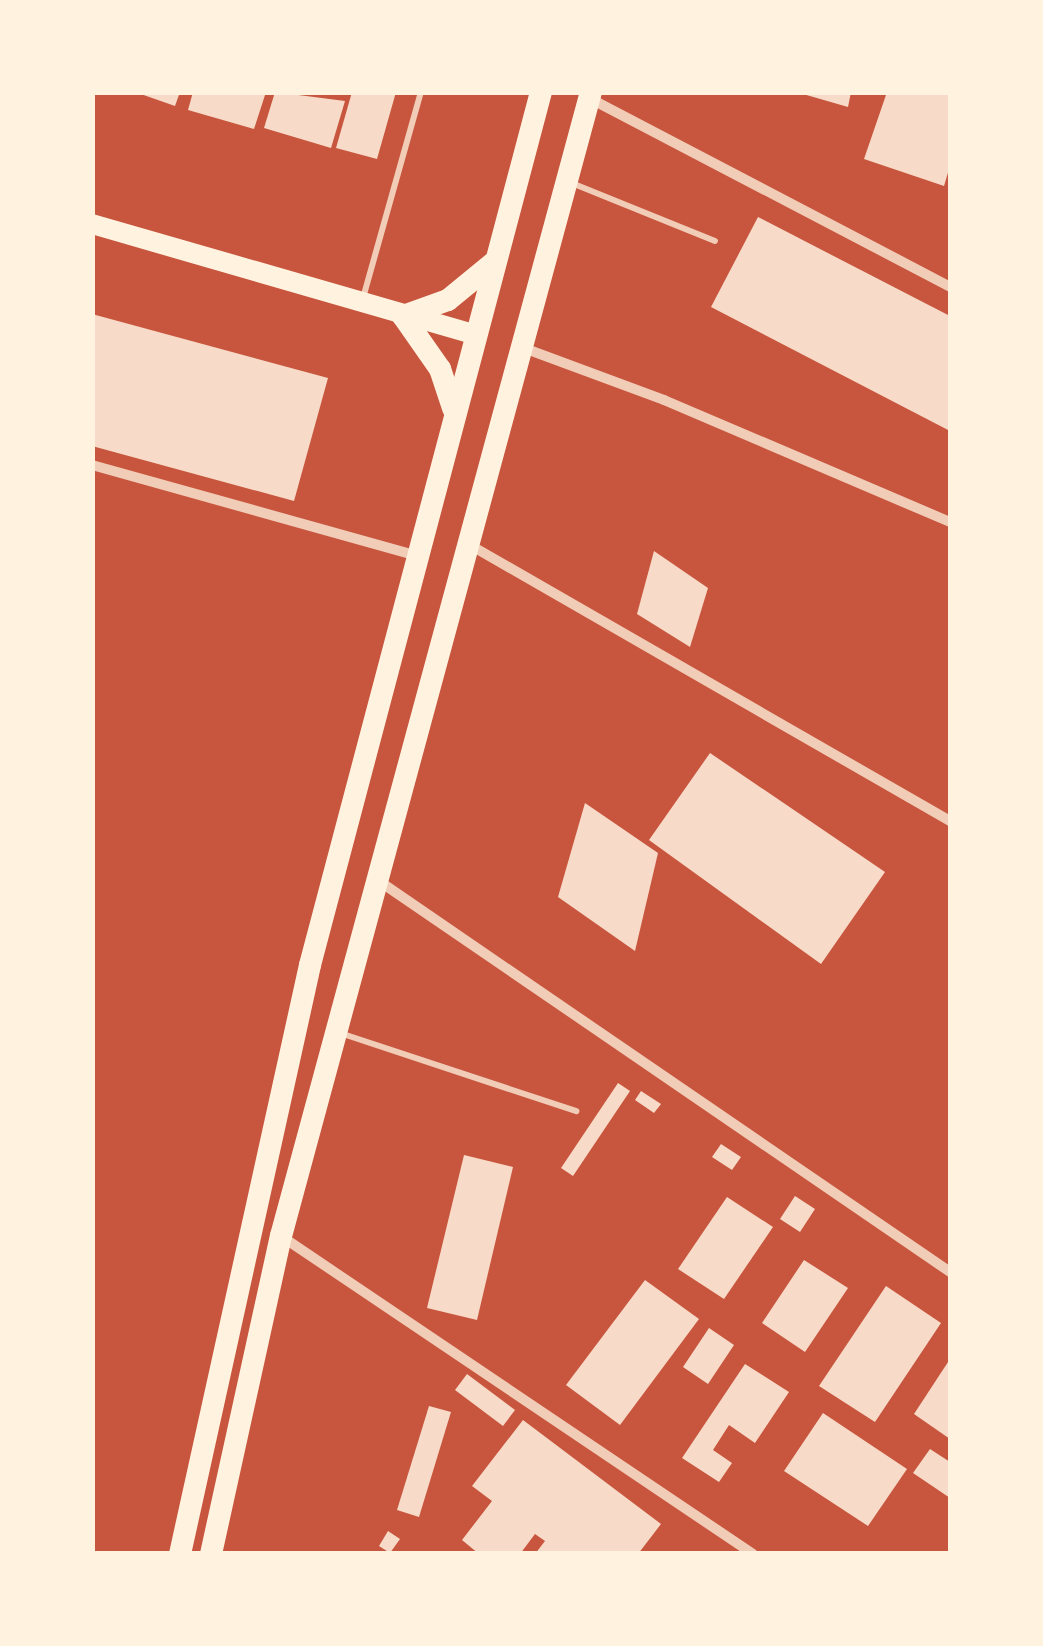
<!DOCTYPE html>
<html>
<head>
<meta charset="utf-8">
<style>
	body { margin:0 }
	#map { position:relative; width:1043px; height:1646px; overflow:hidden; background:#c8553d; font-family:Lora,serif }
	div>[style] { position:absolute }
	.building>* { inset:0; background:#f7dbc8 }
	.service>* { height:6px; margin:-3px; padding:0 3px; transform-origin:3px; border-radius:3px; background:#f1ccb7 }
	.minor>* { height:10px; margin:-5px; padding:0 5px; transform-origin:5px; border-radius:5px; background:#f1ccb7 }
	.secondary>* { height:20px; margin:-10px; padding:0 10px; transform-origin:10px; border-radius:10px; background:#fff3e0 }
	.primary>* { height:22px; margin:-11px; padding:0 11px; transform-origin:11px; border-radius:11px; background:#fff3e0 }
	span { translate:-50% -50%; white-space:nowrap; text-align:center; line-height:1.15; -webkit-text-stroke:10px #fff3e0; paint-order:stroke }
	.frame { position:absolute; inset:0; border:95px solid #fff3e0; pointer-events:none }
</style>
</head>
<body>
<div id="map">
	<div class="building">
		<div style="clip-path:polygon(135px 92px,180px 92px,175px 106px)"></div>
		<div style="clip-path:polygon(193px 92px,266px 92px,254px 129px,188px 110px)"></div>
		<div style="clip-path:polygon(275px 92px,345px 101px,331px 148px,264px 128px)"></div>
		<div style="clip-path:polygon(352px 92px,396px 92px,377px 159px,336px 148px)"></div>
		<div style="clip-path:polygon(796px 92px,851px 92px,848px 107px)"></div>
		<div style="clip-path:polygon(887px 92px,950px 92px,950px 166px,944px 186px,864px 159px)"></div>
		<div style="clip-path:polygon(758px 217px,950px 316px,950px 431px,711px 307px)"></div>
		<div style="clip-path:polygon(92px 314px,328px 378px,294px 501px,92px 446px)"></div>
		<div style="clip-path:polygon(654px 551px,708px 588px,690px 647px,637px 614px)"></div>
		<div style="clip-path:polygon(710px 753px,885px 872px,821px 964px,649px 840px)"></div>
		<div style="clip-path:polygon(585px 803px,658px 853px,635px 951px,558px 897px)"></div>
		<div style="clip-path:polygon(618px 1083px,630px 1091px,573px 1176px,561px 1168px)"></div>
		<div style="clip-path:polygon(641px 1091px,661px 1104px,654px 1113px,635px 1100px)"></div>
		<div style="clip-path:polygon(721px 1144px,741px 1157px,732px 1170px,712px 1157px)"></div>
		<div style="clip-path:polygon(464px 1155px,513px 1167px,477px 1320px,427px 1308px)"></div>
		<div style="clip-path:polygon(795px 1196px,815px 1209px,800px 1232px,780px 1219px)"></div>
		<div style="clip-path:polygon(727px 1197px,773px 1227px,724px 1299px,678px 1269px)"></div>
		<div style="clip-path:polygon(804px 1260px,848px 1288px,805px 1352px,762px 1323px)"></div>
		<div style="clip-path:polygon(645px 1280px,699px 1319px,620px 1425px,566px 1385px)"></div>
		<div style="clip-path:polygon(886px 1286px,941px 1323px,875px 1422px,819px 1386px)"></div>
		<div style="clip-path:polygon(709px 1328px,734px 1345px,708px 1384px,683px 1367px)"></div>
		<div style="clip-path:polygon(950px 1359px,950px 1439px,914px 1414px)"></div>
		<div style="clip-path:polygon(745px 1364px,789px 1392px,755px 1443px,729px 1425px,713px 1450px,732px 1463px,719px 1482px,682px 1458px)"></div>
		<div style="clip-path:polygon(467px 1374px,515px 1410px,503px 1426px,455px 1390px)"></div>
		<div style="clip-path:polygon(429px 1406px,451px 1412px,419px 1517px,397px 1510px)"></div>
		<div style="clip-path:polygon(823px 1413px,907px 1469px,868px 1526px,784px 1471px)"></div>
		<div style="clip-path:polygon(523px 1420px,661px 1524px,638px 1554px,535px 1554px,545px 1541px,535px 1534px,520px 1554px,479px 1554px,462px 1540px,492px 1501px,472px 1486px)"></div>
		<div style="clip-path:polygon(930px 1449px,950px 1462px,950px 1498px,913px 1473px)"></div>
		<div style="clip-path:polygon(388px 1531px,400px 1539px,390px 1553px,379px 1546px)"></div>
	</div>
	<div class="service">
		<div style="left:574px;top:184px;width:152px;rotate:22deg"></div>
		<div style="left:363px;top:298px;width:214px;rotate:-74.3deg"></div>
		<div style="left:340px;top:1033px;width:249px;rotate:18.3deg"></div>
	</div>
	<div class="minor">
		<div style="left:589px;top:98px;width:407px;rotate:27.6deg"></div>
		<div style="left:521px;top:347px;width:153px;rotate:20.3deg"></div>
		<div style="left:664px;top:400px;width:311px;rotate:23.1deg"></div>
		<div style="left:92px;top:465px;width:334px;rotate:15.6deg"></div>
		<div style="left:470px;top:545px;width:554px;rotate:29.9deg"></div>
		<div style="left:379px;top:881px;width:692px;rotate:34.4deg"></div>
		<div style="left:281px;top:1236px;width:569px;rotate:33.97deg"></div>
	</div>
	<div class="secondary">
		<div style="left:92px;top:224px;width:398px;rotate:16.1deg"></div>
	</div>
	<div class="primary">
		<div style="left:453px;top:408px;width:41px;rotate:-108.4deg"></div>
		<div style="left:440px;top:369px;width:65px;rotate:-124.9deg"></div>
		<div style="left:403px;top:316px;width:48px;rotate:-19.6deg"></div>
		<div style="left:448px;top:300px;width:58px;rotate:-39.4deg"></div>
		<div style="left:180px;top:1554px;width:603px;rotate:-77.55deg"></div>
		<div style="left:310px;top:965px;width:903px;rotate:-75.18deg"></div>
		<div style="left:211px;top:1554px;width:326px;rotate:-77.6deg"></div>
		<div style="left:281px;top:1236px;width:1185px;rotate:-74.84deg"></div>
	</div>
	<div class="frame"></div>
</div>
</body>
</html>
